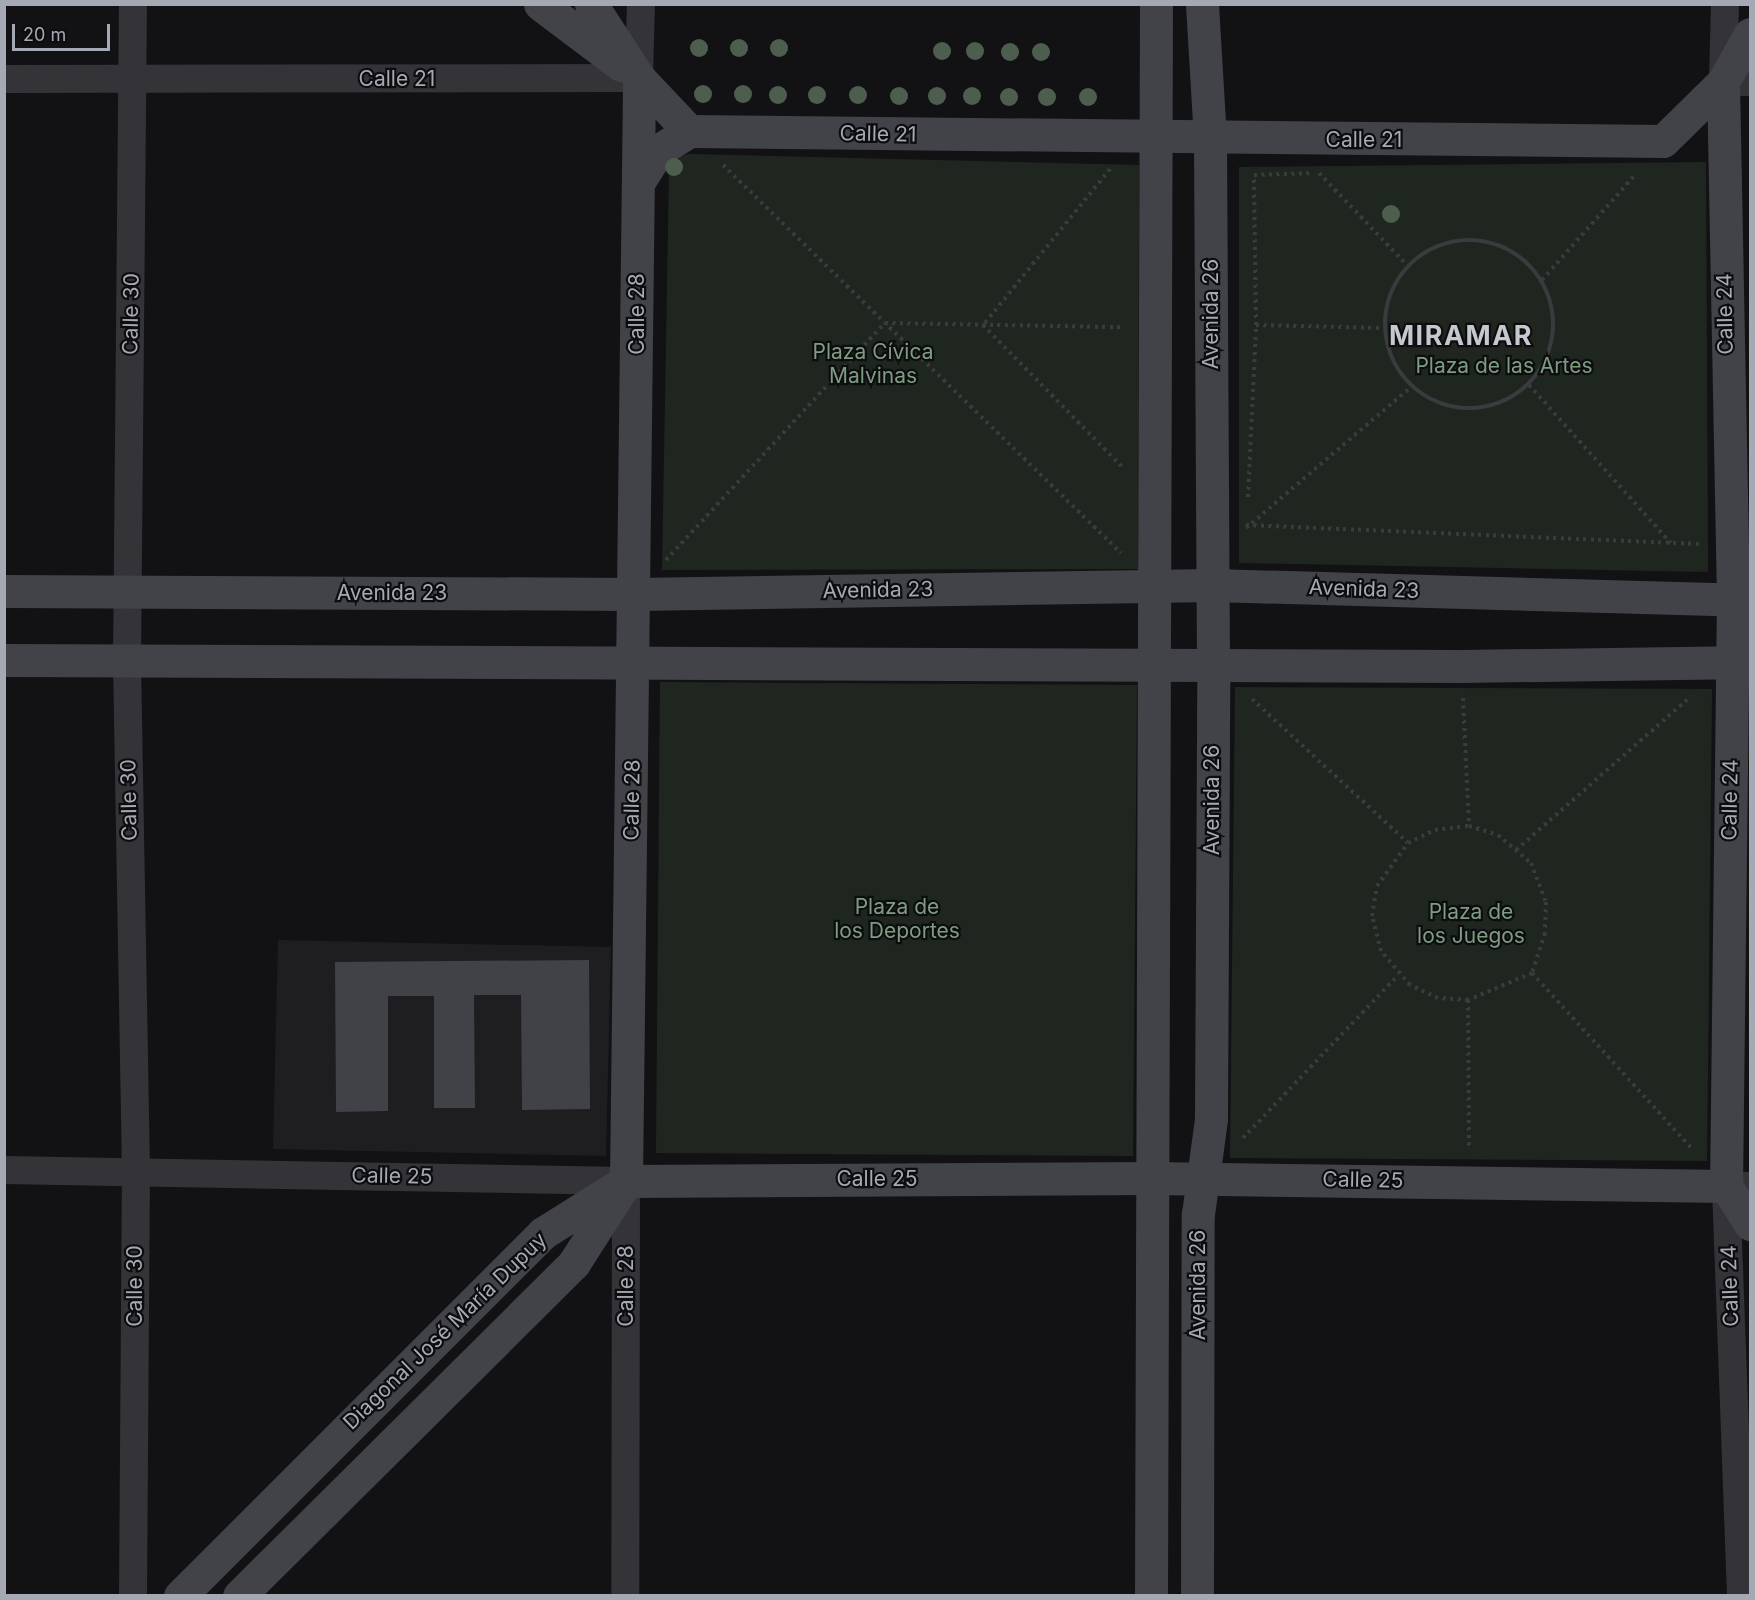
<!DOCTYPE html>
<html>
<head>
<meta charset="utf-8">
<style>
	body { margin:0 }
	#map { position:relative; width:1755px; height:1600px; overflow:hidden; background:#121214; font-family:Inter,sans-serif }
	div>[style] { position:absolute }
	.built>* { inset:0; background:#1e1e21 }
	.green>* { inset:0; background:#1f2620 }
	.building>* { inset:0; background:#414247 }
	.path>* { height:4px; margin-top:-2px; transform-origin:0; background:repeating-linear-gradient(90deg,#3a3b3f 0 3px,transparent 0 7.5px) }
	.path>.ring { margin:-2px; padding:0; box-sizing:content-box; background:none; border:4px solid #3a3b3f; border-radius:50% }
	.street>* { height:28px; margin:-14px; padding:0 14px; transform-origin:14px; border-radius:14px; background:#343438 }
	.secondary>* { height:33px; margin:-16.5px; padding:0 16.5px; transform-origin:16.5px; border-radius:16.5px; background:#424348 }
	.trees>* { width:18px; height:18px; margin:-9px; border-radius:50%; background:#4d5e4f }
	span { translate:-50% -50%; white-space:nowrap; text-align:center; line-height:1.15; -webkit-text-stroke:4.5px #0d0d0f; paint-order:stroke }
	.street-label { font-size:21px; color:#a5a9b3 }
	.park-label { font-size:21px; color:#7e9c80 }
	.district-label { font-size:27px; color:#c6c8cf; font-weight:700; letter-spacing:1.5px }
	.frame { position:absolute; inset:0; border:6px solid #a5a9b3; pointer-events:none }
	.scale { position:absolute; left:12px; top:24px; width:98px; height:27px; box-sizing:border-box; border:3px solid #a5a9b3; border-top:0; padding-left:8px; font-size:18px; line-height:21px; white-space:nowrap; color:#a5a9b3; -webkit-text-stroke:4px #0d0d0f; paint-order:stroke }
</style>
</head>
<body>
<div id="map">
	<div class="built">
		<div style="clip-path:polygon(278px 940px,611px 947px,606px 1156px,273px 1149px)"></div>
	</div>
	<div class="green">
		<div style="clip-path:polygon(689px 154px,1139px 165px,1138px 569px,662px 570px,669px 173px,674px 158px)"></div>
		<div style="clip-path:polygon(1706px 162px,1708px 572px,1239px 563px,1239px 167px)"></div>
		<div style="clip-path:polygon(660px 682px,1137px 685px,1133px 1156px,656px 1153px)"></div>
		<div style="clip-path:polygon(1235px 687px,1712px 689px,1707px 1161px,1230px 1158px)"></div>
	</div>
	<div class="building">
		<div style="clip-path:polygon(589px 960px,590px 1109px,522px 1110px,521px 995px,474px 995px,475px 1108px,434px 1108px,434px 996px,388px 996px,388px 1111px,336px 1112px,335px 962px)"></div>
	</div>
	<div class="path">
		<div style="left:723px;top:165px;width:556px;rotate:44.27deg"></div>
		<div style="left:1110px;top:169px;width:201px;rotate:129.1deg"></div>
		<div style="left:983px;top:325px;width:199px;rotate:45.6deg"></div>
		<div style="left:1319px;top:173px;width:129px;rotate:46.3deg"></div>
		<div class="ring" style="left:1385px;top:240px;width:164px;height:164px"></div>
		<div style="left:1542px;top:280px;width:140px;rotate:-48.5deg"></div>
		<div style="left:1256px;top:325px;width:125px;rotate:1.4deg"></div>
		<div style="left:1529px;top:385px;width:212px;rotate:48.1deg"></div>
		<div style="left:1248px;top:497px;width:172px;rotate:-87.3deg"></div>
		<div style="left:1256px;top:325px;width:150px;rotate:-90.8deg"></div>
		<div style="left:1254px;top:175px;width:60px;rotate:-1.9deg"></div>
		<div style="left:1246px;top:525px;width:455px;rotate:2.4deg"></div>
		<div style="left:1246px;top:528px;width:217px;rotate:-40.5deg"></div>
		<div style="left:666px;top:560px;width:323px;rotate:-47.3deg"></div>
		<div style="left:885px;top:323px;width:239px;rotate:1deg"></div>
		<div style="left:1463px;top:698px;width:128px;rotate:87.3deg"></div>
		<div style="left:1252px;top:699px;width:212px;rotate:42.7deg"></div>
		<div style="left:1469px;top:826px;width:30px;rotate:17deg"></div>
		<div style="left:1498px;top:835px;width:43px;rotate:40.3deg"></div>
		<div style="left:1531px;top:863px;width:42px;rotate:69deg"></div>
		<div style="left:1546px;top:902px;width:31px;rotate:92deg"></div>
		<div style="left:1545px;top:933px;width:42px;rotate:108deg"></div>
		<div style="left:1532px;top:973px;width:69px;rotate:157.1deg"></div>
		<div style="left:1468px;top:1000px;width:30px;rotate:-176deg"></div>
		<div style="left:1438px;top:998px;width:31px;rotate:-155deg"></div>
		<div style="left:1410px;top:985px;width:45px;rotate:-130.5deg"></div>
		<div style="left:1381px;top:951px;width:36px;rotate:-104deg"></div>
		<div style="left:1372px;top:916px;width:30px;rotate:-81deg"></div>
		<div style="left:1377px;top:886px;width:53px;rotate:-54.2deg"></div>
		<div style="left:1408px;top:843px;width:30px;rotate:-26deg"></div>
		<div style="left:1435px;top:830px;width:34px;rotate:-7deg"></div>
		<div style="left:1516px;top:850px;width:233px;rotate:-41.3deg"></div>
		<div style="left:1532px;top:973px;width:239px;rotate:47.7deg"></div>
		<div style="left:1468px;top:1000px;width:150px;rotate:89.6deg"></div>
		<div style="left:1243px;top:1138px;width:225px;rotate:-46.4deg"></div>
	</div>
	<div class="street">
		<div style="left:1725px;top:4px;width:78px;rotate:91.5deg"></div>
		<div style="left:1723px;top:82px;width:27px"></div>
		<div style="left:4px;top:79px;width:635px;rotate:-0.09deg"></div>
		<div style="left:639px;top:78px;width:74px;rotate:-88.5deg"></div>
		<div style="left:4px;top:1170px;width:622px;rotate:1.01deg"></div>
		<div style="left:626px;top:1181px;width:415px;rotate:90.1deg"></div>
		<div style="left:133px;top:1596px;width:424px;rotate:-89.6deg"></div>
		<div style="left:136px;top:1172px;width:511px;rotate:-91.01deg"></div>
		<div style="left:127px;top:661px;width:657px;rotate:-89.48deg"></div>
		<div style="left:1741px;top:1596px;width:410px;rotate:-92.1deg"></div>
		<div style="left:1726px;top:1186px;width:24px"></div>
	</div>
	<div class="secondary">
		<div style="left:540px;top:4px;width:101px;rotate:37deg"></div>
		<div style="left:591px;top:4px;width:88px;rotate:57deg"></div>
		<div style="left:639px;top:78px;width:73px;rotate:46.7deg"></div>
		<div style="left:689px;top:131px;width:974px;rotate:0.59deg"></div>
		<div style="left:1663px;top:141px;width:84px;rotate:-44.5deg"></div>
		<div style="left:1723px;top:82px;width:55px;rotate:-60.6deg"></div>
		<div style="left:1723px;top:82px;width:517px;rotate:88.89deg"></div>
		<div style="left:1733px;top:599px;width:587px;rotate:90.68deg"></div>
		<div style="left:638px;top:183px;width:39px;rotate:-58deg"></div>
		<div style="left:659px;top:150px;width:36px;rotate:-32deg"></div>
		<div style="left:4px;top:591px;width:631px;rotate:0.27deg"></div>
		<div style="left:635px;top:594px;width:578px;rotate:-0.89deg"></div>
		<div style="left:1213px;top:585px;width:537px;rotate:1.6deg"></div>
		<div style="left:4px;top:660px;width:1457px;rotate:0.24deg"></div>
		<div style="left:1461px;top:666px;width:289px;rotate:-0.8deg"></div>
		<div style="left:626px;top:1181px;width:1103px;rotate:-89.32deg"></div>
		<div style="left:626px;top:1181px;width:526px;rotate:-0.33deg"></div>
		<div style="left:1152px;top:1178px;width:574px;rotate:0.8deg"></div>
		<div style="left:1726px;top:1186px;width:45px;rotate:57.7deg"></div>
		<div style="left:180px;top:1596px;width:513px;rotate:-45deg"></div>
		<div style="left:543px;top:1233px;width:98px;rotate:-32.1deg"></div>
		<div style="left:239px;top:1596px;width:472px;rotate:-44.8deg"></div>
		<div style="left:574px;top:1263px;width:89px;rotate:-57.4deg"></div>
		<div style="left:1151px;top:1596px;width:1592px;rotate:-89.82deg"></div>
		<div style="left:1197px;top:1596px;width:382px;rotate:-89.9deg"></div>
		<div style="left:1198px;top:1214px;width:96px;rotate:-82.2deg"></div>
		<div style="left:1211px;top:1119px;width:456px;rotate:-89.7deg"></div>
		<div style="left:1213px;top:663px;width:524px;rotate:-90.33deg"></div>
		<div style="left:1210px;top:139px;width:135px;rotate:-93.4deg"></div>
	</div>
	<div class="trees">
		<div style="left:699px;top:48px"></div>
		<div style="left:739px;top:48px"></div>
		<div style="left:779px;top:48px"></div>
		<div style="left:942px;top:51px"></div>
		<div style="left:975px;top:51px"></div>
		<div style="left:1010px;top:52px"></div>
		<div style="left:1041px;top:52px"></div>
		<div style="left:703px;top:94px"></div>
		<div style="left:743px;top:94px"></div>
		<div style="left:778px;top:95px"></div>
		<div style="left:817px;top:95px"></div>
		<div style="left:858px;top:95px"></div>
		<div style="left:899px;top:96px"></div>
		<div style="left:937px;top:96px"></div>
		<div style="left:972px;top:96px"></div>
		<div style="left:1009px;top:97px"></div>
		<div style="left:1047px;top:97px"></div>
		<div style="left:1088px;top:97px"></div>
		<div style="left:674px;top:167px"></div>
		<div style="left:1391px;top:214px"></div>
	</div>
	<div class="street-label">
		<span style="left:397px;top:79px">Calle 21</span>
		<span style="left:878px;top:134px;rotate:1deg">Calle 21</span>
		<span style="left:1364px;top:140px">Calle 21</span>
		<span style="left:131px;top:314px;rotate:-89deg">Calle 30</span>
		<span style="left:637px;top:314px;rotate:-90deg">Calle 28</span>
		<span style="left:1211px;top:314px;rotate:-90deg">Avenida 26</span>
		<span style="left:1725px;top:314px;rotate:-91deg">Calle 24</span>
		<span style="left:1364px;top:589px;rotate:2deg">Avenida 23</span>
		<span style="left:878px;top:590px;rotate:-1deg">Avenida 23</span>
		<span style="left:392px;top:593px">Avenida 23</span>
		<span style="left:129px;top:800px;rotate:-91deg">Calle 30</span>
		<span style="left:632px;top:800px;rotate:-89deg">Calle 28</span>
		<span style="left:1212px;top:800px;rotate:-90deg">Avenida 26</span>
		<span style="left:1730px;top:800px;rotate:-89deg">Calle 24</span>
		<span style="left:392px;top:1176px;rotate:1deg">Calle 25</span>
		<span style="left:877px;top:1179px">Calle 25</span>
		<span style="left:1363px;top:1180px;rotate:1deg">Calle 25</span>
		<span style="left:1198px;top:1285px;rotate:-90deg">Avenida 26</span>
		<span style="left:135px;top:1286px;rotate:-90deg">Calle 30</span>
		<span style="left:626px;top:1286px;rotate:-90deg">Calle 28</span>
		<span style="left:1730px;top:1286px;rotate:-92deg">Calle 24</span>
		<span style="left:445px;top:1331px;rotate:-44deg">Diagonal José María Dupuy</span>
	</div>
	<div class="park-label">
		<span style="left:873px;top:364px">Plaza Cívica<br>Malvinas</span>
		<span style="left:1504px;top:366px">Plaza de las Artes</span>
		<span style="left:897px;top:919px">Plaza de<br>los Deportes</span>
		<span style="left:1471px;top:924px">Plaza de<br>los Juegos</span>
	</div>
	<div class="district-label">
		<span style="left:1461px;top:336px">MIRAMAR</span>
	</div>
	<div class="frame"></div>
	<div class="scale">20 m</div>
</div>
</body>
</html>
